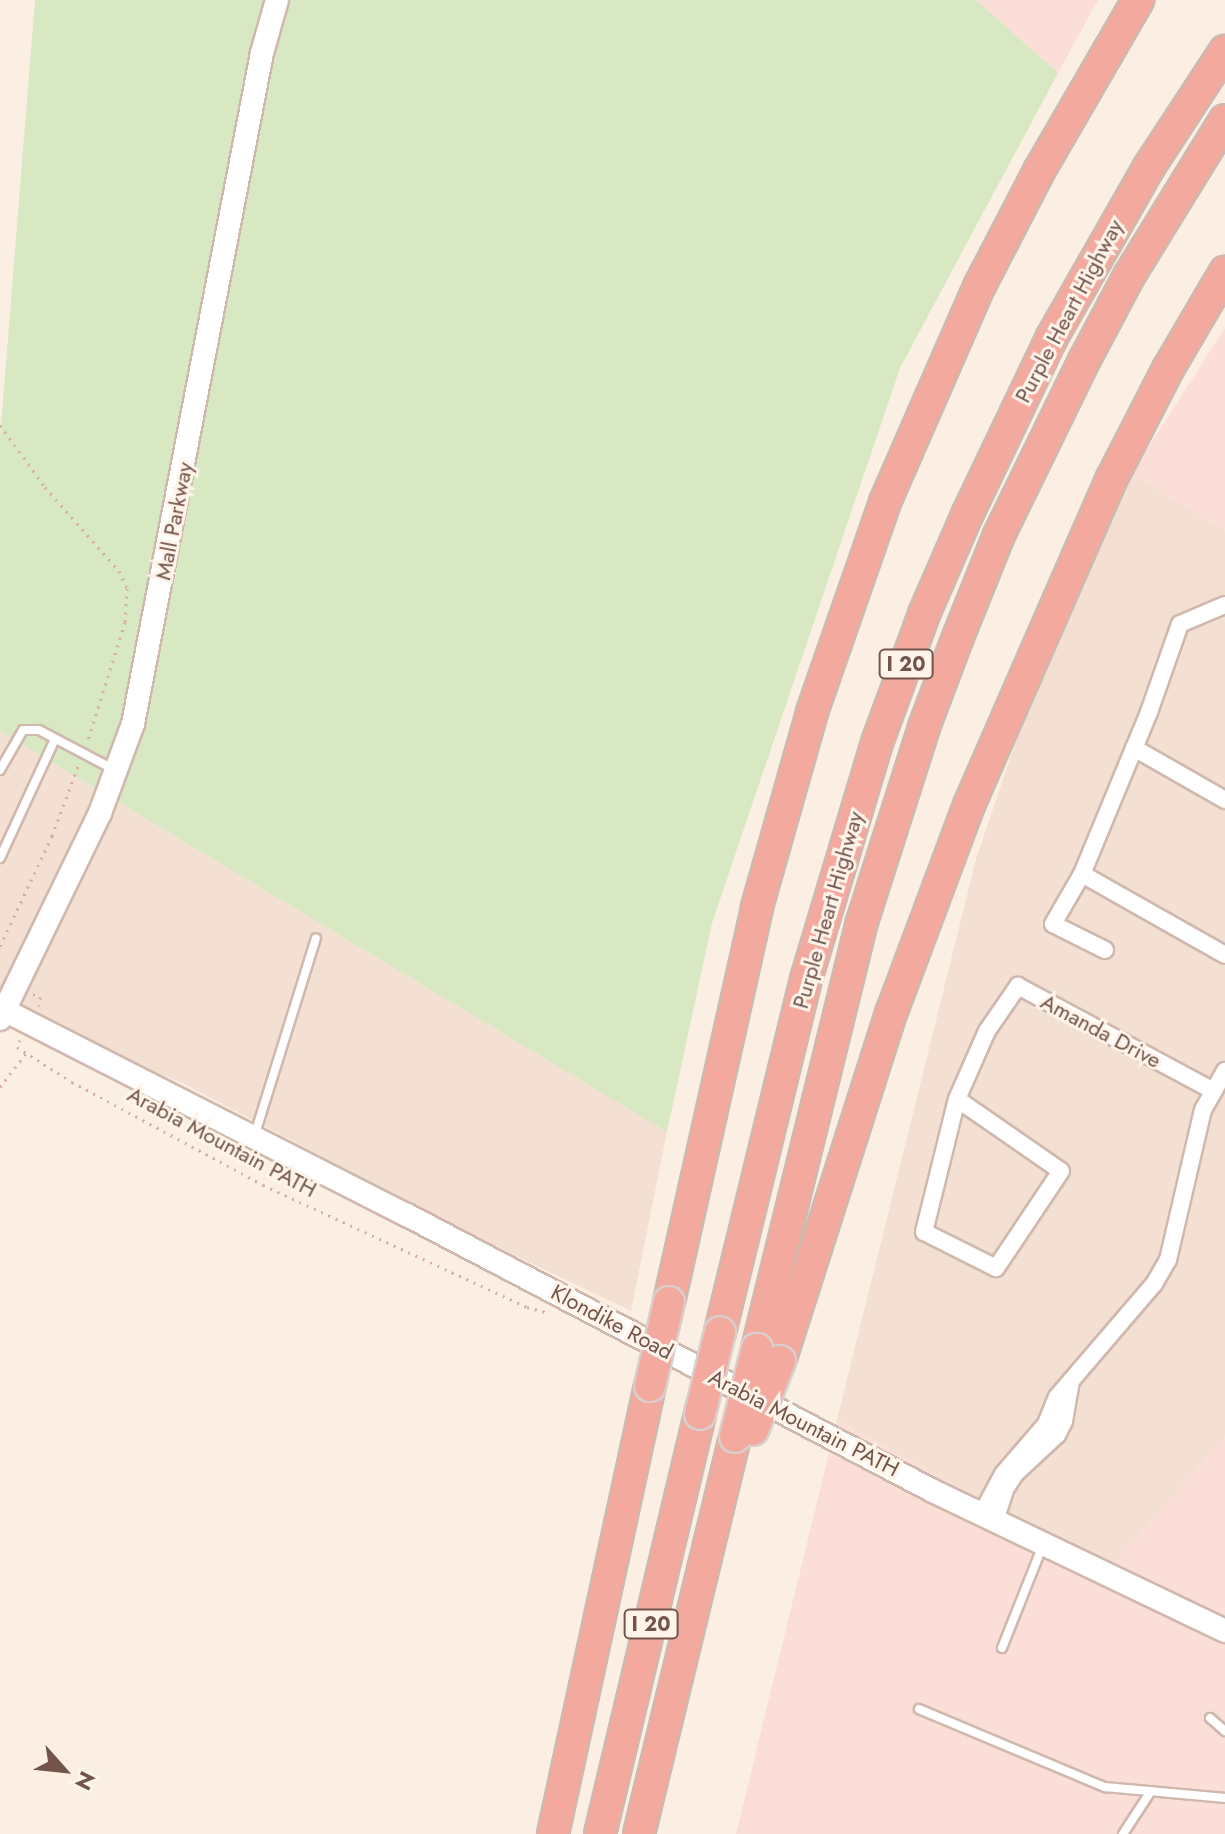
<!DOCTYPE html>
<html>
<head>
<meta charset="utf-8">
<style>
	body { margin:0 }
	#map { position:relative; width:1225px; height:1834px; overflow:hidden; background:#fbefe4; font-family:Jost,sans-serif }
	div>[style] { position:absolute }
	.residential>* { inset:0; background:#f3e0d3 }
	.commercial>* { inset:0; background:#fbded8 }
	.green>* { inset:0; background:#d7e8c3 }
	.path>* { height:3px; margin-top:-1.5px; transform-origin:0; background:repeating-linear-gradient(90deg,#d5aea0 0 2px,transparent 0 8px) }
	.roads { filter:drop-shadow(2px 0 #cfb8ae) drop-shadow(-2px 0 #cfb8ae) drop-shadow(0 2px #cfb8ae) drop-shadow(0 -2px #cfb8ae) }
	.lane>* { height:8px; margin:-4px; padding:0 4px; transform-origin:4px; border-radius:4px; background:#fff }
	.street>* { height:16px; margin:-8px; padding:0 8px; transform-origin:8px; border-radius:8px; background:#fff }
	.secondary>* { height:22px; margin:-11px; padding:0 11px; transform-origin:11px; border-radius:11px; background:#fff }
	.highway>* { height:30px; margin:-15px; padding:0 15px; transform-origin:15px; border-radius:15px; background:#f3a99d }
	.bridges { filter:drop-shadow(2px 0 #d8cfcd) drop-shadow(-2px 0 #d8cfcd) drop-shadow(0 2px #d8cfcd) drop-shadow(0 -2px #d8cfcd) }
	.highway-bridge>* { height:30px; margin:-15px; padding:0 15px; transform-origin:15px; border-radius:15px; background:#f3a99d }
	span { translate:-50% -50%; white-space:nowrap; text-align:center; line-height:1.15; -webkit-text-stroke:6px #fef4ea; paint-order:stroke }
	.shield-label span { padding:2px 6px; background:#fef4ea; border:2px solid; border-radius:6px; -webkit-text-stroke-width:0 }
	.shield-label { font-size:20px; color:#73544b; font-weight:700 }
	.street-label { font-size:22px; color:#73544b }
	.north { position:absolute; left:24px; top:1730px; width:80px; height:80px; -webkit-text-stroke:6px #fef4ea; paint-order:stroke; rotate:117deg; font-size:22px; font-weight:700; line-height:32px; text-align:center; color:#73544b }
	.north::after { content:''; display:block; margin:auto; width:28px; height:36px; background:#73544b; clip-path:polygon(50% 0,100% 100%,50% 72%,0 100%) }
</style>
</head>
<body>
<div id="map">
	<div class="residential">
		<div style="clip-path:polygon(1131px 474px,1225px 530px,1225px 1437px,1109px 1569px,837px 1420px,976px 859px,1080px 552px)"></div>
		<div style="clip-path:polygon(0 731px,667px 1132px,631px 1311px,476px 1237px,180px 1082px,3px 1014px,0 1018px)"></div>
	</div>
	<div class="commercial">
		<div style="clip-path:polygon(976px 0,1098px 0,1058px 73px)"></div>
		<div style="clip-path:polygon(1225px 328px,1225px 530px,1131px 474px)"></div>
		<div style="clip-path:polygon(837px 1420px,1109px 1568px,1225px 1437px,1225px 1834px,736px 1834px)"></div>
	</div>
	<div class="green">
		<div style="clip-path:polygon(35px 0,976px 0,1058px 73px,900px 368px,712px 923px,667px 1132px,0 731px,0 438px)"></div>
	</div>
	<div class="path">
		<div style="left:0;top:425px;width:77px;rotate:54deg"></div>
		<div style="left:45px;top:487px;width:112px;rotate:48.6deg"></div>
		<div style="left:119px;top:571px;width:19px;rotate:65deg"></div>
		<div style="left:127px;top:588px;width:34px;rotate:93deg"></div>
		<div style="left:125px;top:622px;width:124px;rotate:107.4deg"></div>
		<div style="left:0;top:946px;width:122px;rotate:-64.7deg"></div>
		<div style="left:52px;top:836px;width:75px;rotate:-69.6deg"></div>
		<div style="left:33px;top:994px;width:8px;rotate:23deg"></div>
		<div style="left:40px;top:997px;width:9px;rotate:96deg"></div>
		<div style="left:20px;top:1040px;width:8px;rotate:113deg"></div>
		<div style="left:17px;top:1047px;width:65px;rotate:32.5deg"></div>
		<div style="left:72px;top:1082px;width:217px;rotate:28.3deg"></div>
		<div style="left:263px;top:1185px;width:291px;rotate:24.8deg"></div>
		<div style="left:527px;top:1307px;width:24px;rotate:15deg"></div>
		<div style="left:0;top:1087px;width:43px;rotate:-52.6deg"></div>
	</div>
	<div class="roads">
		<div class="lane">
			<div style="left:0;top:770px;width:46px;rotate:-60.1deg"></div>
			<div style="left:23px;top:730px;width:16px"></div>
			<div style="left:39px;top:730px;width:86px;rotate:27.8deg"></div>
			<div style="left:0;top:858px;width:131px;rotate:-65.2deg"></div>
			<div style="left:254px;top:1137px;width:208px;rotate:-72.7deg"></div>
			<div style="left:1002px;top:1648px;width:111px;rotate:-68.3deg"></div>
			<div style="left:919px;top:1709px;width:202px;rotate:22.8deg"></div>
			<div style="left:1105px;top:1787px;width:121px;rotate:5.2deg"></div>
			<div style="left:1210px;top:1718px;width:20px;rotate:41deg"></div>
			<div style="left:1123px;top:1834px;width:51px;rotate:-56.9deg"></div>
		</div>
		<div class="street">
			<div style="left:1134px;top:748px;width:105px;rotate:29.7deg"></div>
			<div style="left:1082px;top:874px;width:164px;rotate:29.5deg"></div>
			<div style="left:1105px;top:950px;width:58px;rotate:-153.4deg"></div>
			<div style="left:1053px;top:924px;width:58px;rotate:-59.9deg"></div>
			<div style="left:1082px;top:874px;width:175px;rotate:-67.5deg"></div>
			<div style="left:1149px;top:712px;width:93px;rotate:-70.6deg"></div>
			<div style="left:1180px;top:624px;width:49px;rotate:-22.9deg"></div>
			<div style="left:957px;top:1099px;width:126px;rotate:34.7deg"></div>
			<div style="left:1061px;top:1171px;width:117px;rotate:123.8deg"></div>
			<div style="left:996px;top:1268px;width:80px;rotate:-153.4deg"></div>
			<div style="left:924px;top:1232px;width:137px;rotate:-76.1deg"></div>
			<div style="left:957px;top:1099px;width:74px;rotate:-66.2deg"></div>
			<div style="left:987px;top:1031px;width:55px;rotate:-55.4deg"></div>
			<div style="left:1018px;top:986px;width:222px;rotate:28.2deg"></div>
			<div style="left:981px;top:1515px;width:47px;rotate:-61.8deg"></div>
			<div style="left:1003px;top:1474px;width:66px;rotate:-49.3deg"></div>
			<div style="left:1046px;top:1424px;width:29px;rotate:-68deg"></div>
			<div style="left:1057px;top:1397px;width:149px;rotate:-49.4deg"></div>
			<div style="left:1154px;top:1284px;width:28px;rotate:-60deg"></div>
			<div style="left:1168px;top:1260px;width:154px;rotate:-76.9deg"></div>
			<div style="left:1203px;top:1110px;width:45px;rotate:-60.6deg"></div>
			<div style="left:995px;top:1521px;width:35px;rotate:-72deg"></div>
			<div style="left:1006px;top:1488px;width:17px;rotate:-57deg"></div>
			<div style="left:1015px;top:1474px;width:57px;rotate:-42.9deg"></div>
			<div style="left:1057px;top:1435px;width:16px;rotate:-63deg"></div>
			<div style="left:1064px;top:1421px;width:41px;rotate:-80.1deg"></div>
		</div>
		<div class="secondary">
			<div style="left:0;top:1008px;width:457px;rotate:27deg"></div>
			<div style="left:407px;top:1215px;width:594px;rotate:27.69deg"></div>
			<div style="left:933px;top:1491px;width:324px;rotate:25.6deg"></div>
			<div style="left:0;top:1019px;width:229px;rotate:-64.1deg"></div>
			<div style="left:100px;top:813px;width:95px;rotate:-69.7deg"></div>
			<div style="left:133px;top:724px;width:683px;rotate:-79.12deg"></div>
			<div style="left:262px;top:53px;width:55px;rotate:-74.2deg"></div>
		</div>
		<div class="highway">
			<div style="left:669px;top:1302px;width:405px;rotate:-77.4deg"></div>
			<div style="left:757px;top:907px;width:203px;rotate:-74.2deg"></div>
			<div style="left:812px;top:712px;width:222px;rotate:-70.8deg"></div>
			<div style="left:885px;top:502px;width:237px;rotate:-66.4deg"></div>
			<div style="left:980px;top:285px;width:128px;rotate:-62.6deg"></div>
			<div style="left:1039px;top:171px;width:198px;rotate:-59.9deg"></div>
			<div style="left:720px;top:1332px;width:366px;rotate:-76.3deg"></div>
			<div style="left:807px;top:976px;width:246px;rotate:-73.3deg"></div>
			<div style="left:878px;top:740px;width:134px;rotate:-69.9deg"></div>
			<div style="left:924px;top:614px;width:110px;rotate:-66.5deg"></div>
			<div style="left:968px;top:513px;width:195px;rotate:-64.5deg"></div>
			<div style="left:1052px;top:337px;width:196px;rotate:-60.3deg"></div>
			<div style="left:1149px;top:167px;width:139px;rotate:-56.8deg"></div>
			<div style="left:757px;top:1349px;width:437px;rotate:-76.2deg"></div>
			<div style="left:861px;top:925px;width:208px;rotate:-72.3deg"></div>
			<div style="left:924px;top:727px;width:96px;rotate:-69.3deg"></div>
			<div style="left:958px;top:637px;width:110px;rotate:-68.1deg"></div>
			<div style="left:999px;top:535px;width:196px;rotate:-64deg"></div>
			<div style="left:1085px;top:359px;width:94px;rotate:-62.1deg"></div>
			<div style="left:1129px;top:276px;width:183px;rotate:-58.4deg"></div>
			<div style="left:780px;top:1361px;width:367px;rotate:-72.3deg"></div>
			<div style="left:892px;top:1011px;width:220px;rotate:-69.5deg"></div>
			<div style="left:969px;top:805px;width:357px;rotate:-66.4deg"></div>
			<div style="left:1112px;top:478px;width:123px;rotate:-62.8deg"></div>
			<div style="left:1168px;top:369px;width:113px;rotate:-59.6deg"></div>
			<div style="left:553px;top:1834px;width:458px;rotate:-77.8deg"></div>
			<div style="left:600px;top:1834px;width:432px;rotate:-76.6deg"></div>
			<div style="left:639px;top:1834px;width:408px;rotate:-76.4deg"></div>
		</div>
	</div>
	<div class="bridges">
		<div class="highway-bridge">
			<div style="left:650px;top:1386px;width:86px;rotate:-77.3deg"></div>
			<div style="left:700px;top:1414px;width:84px;rotate:-76.3deg"></div>
			<div style="left:753px;top:1430px;width:74px;rotate:-68.6deg"></div>
			<div style="left:735px;top:1437px;width:91px;rotate:-76deg"></div>
		</div>
	</div>
	<div class="shield-label">
		<span style="left:906px;top:664px">I 20</span>
		<span style="left:651px;top:1624px">I 20</span>
	</div>
	<div class="street-label">
		<span style="left:1069px;top:311px;rotate:-62deg">Purple Heart Highway</span>
		<span style="left:174px;top:521px;rotate:-79deg">Mall Parkway</span>
		<span style="left:828px;top:910px;rotate:-74deg">Purple Heart Highway</span>
		<span style="left:1101px;top:1031px;rotate:28deg">Amanda Drive</span>
		<span style="left:222px;top:1142px;rotate:28deg">Arabia Mountain PATH</span>
		<span style="left:612px;top:1322px;rotate:28deg">Klondike Road</span>
		<span style="left:804px;top:1423px;rotate:27deg">Arabia Mountain PATH</span>
	</div>
	<div class="north">N</div>
</div>
</body>
</html>
